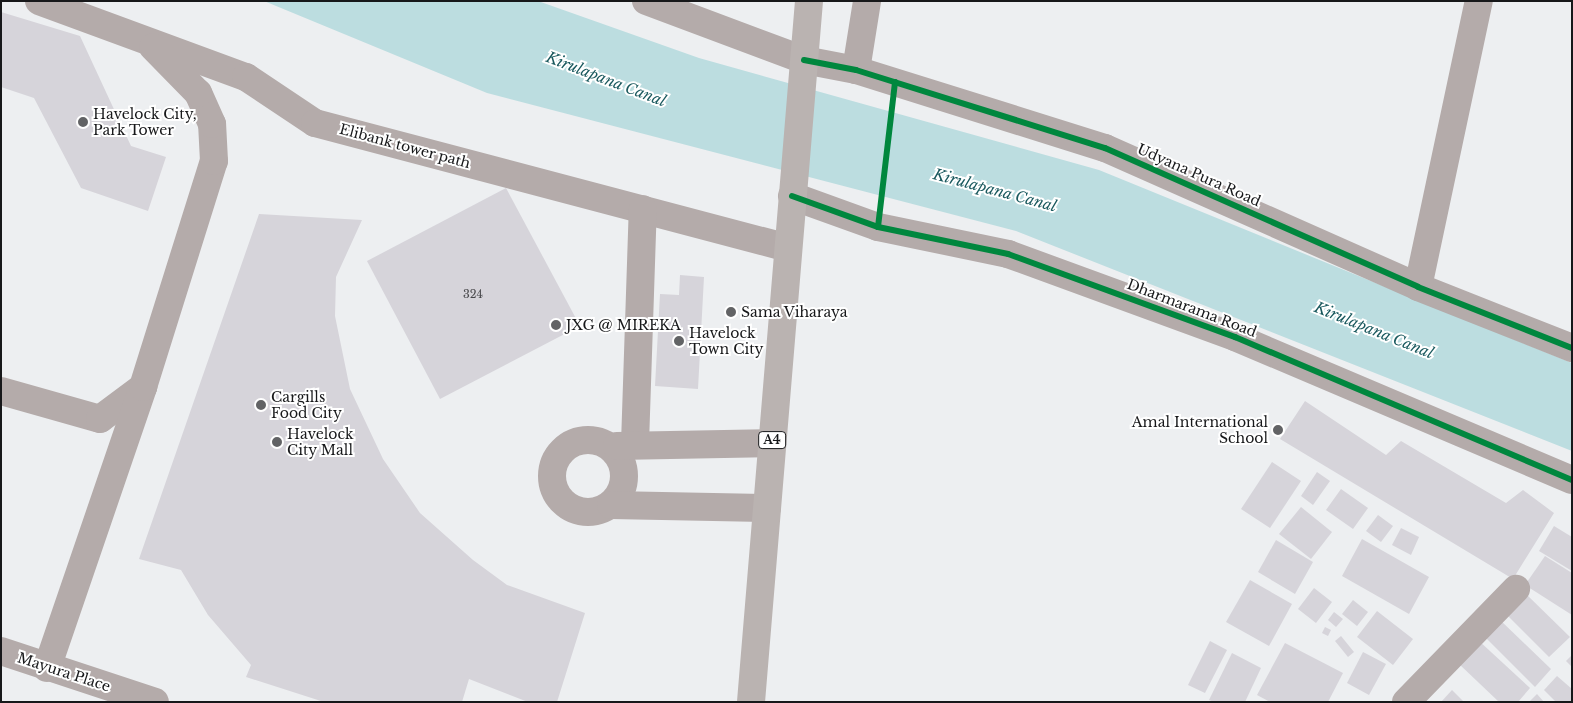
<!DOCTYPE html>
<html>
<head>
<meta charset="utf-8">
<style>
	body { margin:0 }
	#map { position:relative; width:1573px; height:703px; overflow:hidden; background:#edeff1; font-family:"Libre Baskerville",serif }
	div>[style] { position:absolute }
	.water>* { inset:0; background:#bcdde0 }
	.building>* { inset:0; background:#d6d4da }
	.minor>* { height:28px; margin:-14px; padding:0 14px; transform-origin:14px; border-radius:14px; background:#b4abaa }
	.minor>.ring { margin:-14px; padding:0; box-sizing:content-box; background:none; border:28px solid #b4abaa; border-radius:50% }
	.highway>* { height:28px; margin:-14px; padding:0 14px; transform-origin:14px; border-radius:14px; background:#bab3b1 }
	.cycleway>* { height:6px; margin:-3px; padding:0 3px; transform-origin:3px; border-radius:3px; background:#00873e }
	.dots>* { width:14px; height:14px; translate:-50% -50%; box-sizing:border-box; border:2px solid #fff; border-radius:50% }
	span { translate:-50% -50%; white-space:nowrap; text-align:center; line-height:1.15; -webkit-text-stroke:4px #fff; paint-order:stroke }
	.number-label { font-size:11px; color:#47474a }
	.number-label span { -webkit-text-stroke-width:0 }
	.shield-label span { padding:1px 4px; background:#fff; border:1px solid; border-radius:4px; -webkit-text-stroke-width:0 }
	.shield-label { font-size:12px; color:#17181a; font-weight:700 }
	.poi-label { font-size:14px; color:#17181a }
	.left { translate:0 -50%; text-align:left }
	.right { translate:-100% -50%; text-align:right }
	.street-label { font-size:14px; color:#17181a }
	.water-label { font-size:15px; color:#1a595e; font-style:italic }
	.frame { position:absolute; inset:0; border:2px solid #17181a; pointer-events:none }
</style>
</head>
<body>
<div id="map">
	<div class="water">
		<div style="clip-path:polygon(264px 1px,538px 1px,699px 58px,1099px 170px,1572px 363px,1572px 451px,1016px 231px,487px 93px)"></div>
	</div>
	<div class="building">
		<div style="clip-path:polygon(1px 12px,80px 36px,131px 146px,166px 157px,148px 211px,81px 188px,34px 98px,1px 87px)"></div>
		<div style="clip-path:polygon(506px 188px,580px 326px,440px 399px,367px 261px)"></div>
		<div style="clip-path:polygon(259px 214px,362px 220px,336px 277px,335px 316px,350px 389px,383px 459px,420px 513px,473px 560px,507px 585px,585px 613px,557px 702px,528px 702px,469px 679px,462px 702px,324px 702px,246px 677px,251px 665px,208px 615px,181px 570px,139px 559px)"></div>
		<div style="clip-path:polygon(680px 275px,704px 277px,698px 389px,655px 386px,660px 294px,679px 295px)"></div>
		<div style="clip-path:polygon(1305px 401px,1386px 455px,1401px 441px,1506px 503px,1523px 490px,1554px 513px,1513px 579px,1280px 439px)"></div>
		<div style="clip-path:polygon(1272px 462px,1301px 481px,1270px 528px,1241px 509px)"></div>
		<div style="clip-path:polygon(1317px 472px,1330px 481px,1313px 505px,1301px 496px)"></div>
		<div style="clip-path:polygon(1341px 489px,1368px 508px,1353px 529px,1326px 510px)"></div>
		<div style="clip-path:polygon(1301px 507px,1332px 532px,1311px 559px,1279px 534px)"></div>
		<div style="clip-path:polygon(1378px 515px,1393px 526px,1381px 542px,1366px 531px)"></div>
		<div style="clip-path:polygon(1554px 526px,1572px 537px,1572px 571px,1539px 551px)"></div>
		<div style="clip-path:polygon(1401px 528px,1419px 537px,1411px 555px,1392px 545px)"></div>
		<div style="clip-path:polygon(1362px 539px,1429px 577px,1409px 614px,1342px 576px)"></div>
		<div style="clip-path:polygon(1276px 540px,1313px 562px,1295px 594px,1258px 572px)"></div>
		<div style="clip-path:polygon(1545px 556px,1572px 573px,1572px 615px,1525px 585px)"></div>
		<div style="clip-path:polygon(1250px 580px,1292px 604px,1269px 646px,1226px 622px)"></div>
		<div style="clip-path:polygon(1314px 588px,1332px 602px,1316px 623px,1298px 609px)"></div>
		<div style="clip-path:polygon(1525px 593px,1570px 637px,1549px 657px,1505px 613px)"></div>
		<div style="clip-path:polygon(1353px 600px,1368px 612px,1357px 626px,1342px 614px)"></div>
		<div style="clip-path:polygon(1377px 611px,1413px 639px,1393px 665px,1357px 637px)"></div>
		<div style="clip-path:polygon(1334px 612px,1343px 619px,1336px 627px,1328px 620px)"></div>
		<div style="clip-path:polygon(1499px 619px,1551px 669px,1535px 687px,1482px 634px)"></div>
		<div style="clip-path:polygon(1325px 627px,1331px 630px,1328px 636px,1322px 633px)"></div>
		<div style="clip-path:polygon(1341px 636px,1354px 652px,1348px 657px,1335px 641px)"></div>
		<div style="clip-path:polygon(1478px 640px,1530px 688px,1518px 702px,1499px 702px,1458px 663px)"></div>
		<div style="clip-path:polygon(1210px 641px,1227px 650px,1205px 693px,1188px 685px)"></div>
		<div style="clip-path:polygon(1285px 643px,1343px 673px,1328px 702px,1270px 702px,1257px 695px)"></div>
		<div style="clip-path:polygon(1363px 652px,1386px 664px,1369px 695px,1347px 683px)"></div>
		<div style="clip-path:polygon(1232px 653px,1261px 668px,1245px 702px,1214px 702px,1209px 700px)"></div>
		<div style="clip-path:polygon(1572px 655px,1572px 667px,1566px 661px)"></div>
		<div style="clip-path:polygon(1557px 676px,1572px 689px,1572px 702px,1556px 702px,1544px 690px)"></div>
		<div style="clip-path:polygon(1452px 690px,1464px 702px,1441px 702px)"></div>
		<div style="clip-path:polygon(1537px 694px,1544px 702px,1529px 702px)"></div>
	</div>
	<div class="minor">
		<div style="left:39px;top:1px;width:221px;rotate:20.2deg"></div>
		<div style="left:246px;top:77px;width:83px;rotate:33.7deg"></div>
		<div style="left:315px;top:123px;width:488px;rotate:14.8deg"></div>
		<div style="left:646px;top:1px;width:169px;rotate:20.5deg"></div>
		<div style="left:804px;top:60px;width:53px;rotate:10.9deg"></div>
		<div style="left:856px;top:70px;width:261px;rotate:17.4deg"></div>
		<div style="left:1105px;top:148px;width:342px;rotate:23.9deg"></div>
		<div style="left:1418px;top:287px;width:166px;rotate:21.6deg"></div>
		<div style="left:856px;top:70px;width:70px;rotate:-80.9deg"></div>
		<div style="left:792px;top:196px;width:91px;rotate:19.8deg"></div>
		<div style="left:878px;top:227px;width:133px;rotate:11.7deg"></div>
		<div style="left:1008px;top:254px;width:242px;rotate:20.1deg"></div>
		<div style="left:1235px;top:337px;width:366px;rotate:23deg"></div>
		<div style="left:1418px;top:287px;width:292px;rotate:-78deg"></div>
		<div style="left:1px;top:391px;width:103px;rotate:15.8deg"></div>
		<div style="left:100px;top:419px;width:54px;rotate:-36.7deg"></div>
		<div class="ring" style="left:552px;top:440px;width:44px;height:44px"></div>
		<div style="left:635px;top:444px;width:235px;rotate:-88.1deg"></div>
		<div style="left:617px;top:446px;width:154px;rotate:-1.1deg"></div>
		<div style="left:611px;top:505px;width:156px;rotate:1.1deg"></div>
		<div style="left:1px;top:651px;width:162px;rotate:18.3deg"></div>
		<div style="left:47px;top:668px;width:297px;rotate:-71.1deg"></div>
		<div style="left:143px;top:387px;width:237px;rotate:-72.6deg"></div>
		<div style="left:214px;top:161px;width:37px;rotate:-93deg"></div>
		<div style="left:212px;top:124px;width:34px;rotate:-114deg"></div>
		<div style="left:198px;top:93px;width:64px;rotate:-134.4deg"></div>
		<div style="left:1406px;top:702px;width:158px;rotate:-45.8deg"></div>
	</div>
	<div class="highway">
		<div style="left:751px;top:702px;width:703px;rotate:-85.27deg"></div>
	</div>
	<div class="cycleway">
		<div style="left:804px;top:60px;width:53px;rotate:10.9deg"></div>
		<div style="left:856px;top:70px;width:261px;rotate:17.4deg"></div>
		<div style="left:1105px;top:148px;width:342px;rotate:23.9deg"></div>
		<div style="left:1418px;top:287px;width:166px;rotate:21.6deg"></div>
		<div style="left:792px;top:196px;width:91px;rotate:19.8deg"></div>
		<div style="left:878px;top:227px;width:133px;rotate:11.7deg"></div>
		<div style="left:1008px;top:254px;width:242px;rotate:20.1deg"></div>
		<div style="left:1235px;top:337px;width:366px;rotate:23deg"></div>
		<div style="left:878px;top:227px;width:146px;rotate:-83.3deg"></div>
	</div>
	<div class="dots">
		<div style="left:83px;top:122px;background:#626365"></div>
		<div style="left:731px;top:312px;background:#626365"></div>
		<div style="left:556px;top:325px;background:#626365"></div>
		<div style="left:679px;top:341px;background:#626365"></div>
		<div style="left:261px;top:405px;background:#626365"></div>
		<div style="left:1278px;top:430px;background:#626365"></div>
		<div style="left:277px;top:442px;background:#626365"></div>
	</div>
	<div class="number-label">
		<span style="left:473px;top:294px">324</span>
	</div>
	<div class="shield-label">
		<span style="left:772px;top:440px">A4</span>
	</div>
	<div class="poi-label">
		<span class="left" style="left:93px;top:122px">Havelock City,<br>Park Tower</span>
		<span class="left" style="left:741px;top:312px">Sama Viharaya</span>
		<span class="left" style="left:566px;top:325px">JXG @ MIREKA</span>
		<span class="left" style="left:689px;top:341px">Havelock<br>Town City</span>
		<span class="left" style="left:271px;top:405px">Cargills<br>Food City</span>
		<span class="right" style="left:1268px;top:430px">Amal International<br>School</span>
		<span class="left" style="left:287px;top:442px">Havelock<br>City Mall</span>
	</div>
	<div class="street-label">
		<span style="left:405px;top:146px;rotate:15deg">Elibank tower path</span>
		<span style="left:1199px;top:175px;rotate:24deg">Udyana Pura Road</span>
		<span style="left:1192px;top:308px;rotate:21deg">Dharmarama Road</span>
		<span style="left:64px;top:672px;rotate:18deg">Mayura Place</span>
	</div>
	<div class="water-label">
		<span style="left:606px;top:79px;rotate:21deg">Kirulapana Canal</span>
		<span style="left:995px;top:190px;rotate:15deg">Kirulapana Canal</span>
		<span style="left:1374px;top:330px;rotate:22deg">Kirulapana Canal</span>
	</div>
	<div class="frame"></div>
</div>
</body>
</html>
